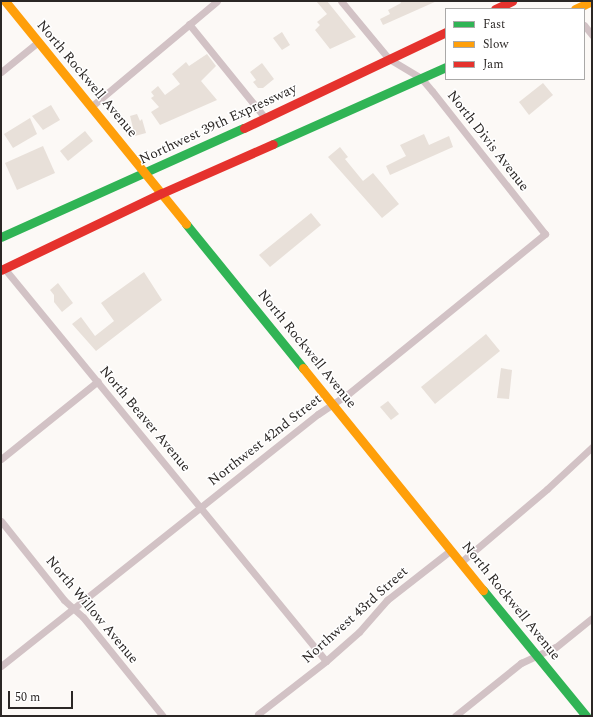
<!DOCTYPE html>
<html>
<head>
<meta charset="utf-8">
<style>
	body { margin:0 }
	#map { position:relative; width:593px; height:717px; overflow:hidden; background:#fcf9f6; font-family:Spectral,serif }
	div>[style] { position:absolute }
	.building>* { inset:0; background:#e8e0d9 }
	.street>* { height:7px; margin:-3.5px; padding:0 3.5px; transform-origin:3.5px; border-radius:3.5px; background:#d2c2c5 }
	.fast>* { height:9px; margin:-4.5px; padding:0 4.5px; transform-origin:4.5px; border-radius:4.5px; background:#30b455 }
	.slow>* { height:9px; margin:-4.5px; padding:0 4.5px; transform-origin:4.5px; border-radius:4.5px; background:#ff9f0a }
	.jam>* { height:9px; margin:-4.5px; padding:0 4.5px; transform-origin:4.5px; border-radius:4.5px; background:#e5322d }
	span { translate:-50% -50%; white-space:nowrap; text-align:center; line-height:1.15; -webkit-text-stroke:3px #fff; paint-order:stroke }
	.street-label { font-size:14px; color:#2b2725 }
	.frame { position:absolute; inset:0; border:2px solid #2b2725; pointer-events:none }
	.legend { position:absolute; left:445px; top:8px; width:140px; height:72px; box-sizing:border-box; background:#fff; border:1px solid #aaa9a8; margin:0; padding:5px 7px; list-style:none; font-size:12px; color:#2b2725 }
	.legend li { display:flex; align-items:center; gap:8px; height:20px }
	.legend b { width:20px; border:1px solid #aaa9a8 }
	.scale { position:absolute; left:8px; top:691px; width:65px; height:18px; box-sizing:border-box; border:2px solid #2b2725; border-top:0; padding-left:5px; font-size:12px; line-height:14px; white-space:nowrap; color:#2b2725; -webkit-text-stroke:3px #fff; paint-order:stroke }
</style>
</head>
<body>
<div id="map">
	<div class="building">
		<div style="clip-path:polygon(316px 1px,327px 1px,356px 37px,330px 49px,315px 30px,320px 25px,317px 22px,327px 14px)"></div>
		<div style="clip-path:polygon(400px 1px,437px 1px,383px 25px,380px 19px,390px 14px,388px 10px,401px 3px)"></div>
		<div style="clip-path:polygon(282px 32px,290px 45px,282px 50px,273px 38px)"></div>
		<div style="clip-path:polygon(207px 54px,216px 66px,201px 81px,217px 100px,160px 125px,151px 112px,159px 107px,151px 98px,154px 96px,151px 92px,158px 86px,165px 95px,180px 84px,172px 74px,186px 62px,189px 66px)"></div>
		<div style="clip-path:polygon(262px 63px,274px 79px,263px 88px,258px 88px,253px 82px,256px 80px,250px 72px)"></div>
		<div style="clip-path:polygon(543px 83px,553px 95px,529px 115px,519px 102px)"></div>
		<div style="clip-path:polygon(51px 105px,60px 120px,43px 130px,32px 116px)"></div>
		<div style="clip-path:polygon(137px 114px,140px 121px,142px 119px,146px 133px,135px 136px,130px 116px)"></div>
		<div style="clip-path:polygon(30px 118px,37px 134px,13px 148px,4px 134px)"></div>
		<div style="clip-path:polygon(85px 131px,93px 141px,68px 161px,60px 151px)"></div>
		<div style="clip-path:polygon(424px 134px,429px 145px,449px 136px,453px 147px,390px 175px,386px 166px,406px 156px,400px 145px)"></div>
		<div style="clip-path:polygon(43px 146px,55px 173px,17px 190px,5px 163px)"></div>
		<div style="clip-path:polygon(340px 147px,348px 157px,345px 159px,363px 181px,373px 173px,399px 204px,382px 218px,328px 157px)"></div>
		<div style="clip-path:polygon(311px 213px,321px 225px,270px 267px,259px 255px)"></div>
		<div style="clip-path:polygon(144px 272px,162px 300px,96px 351px,72px 324px,81px 317px,95px 336px,114px 321px,101px 303px)"></div>
		<div style="clip-path:polygon(58px 283px,73px 303px,62px 312px,54px 302px,54px 295px,50px 290px)"></div>
		<div style="clip-path:polygon(486px 334px,500px 351px,435px 404px,421px 387px)"></div>
		<div style="clip-path:polygon(501px 368px,512px 370px,509px 399px,497px 398px)"></div>
		<div style="clip-path:polygon(388px 401px,399px 414px,391px 420px,380px 407px)"></div>
	</div>
	<div class="street">
		<div style="left:189px;top:24px;width:121px;rotate:51deg"></div>
		<div style="left:584px;top:25px;width:13px;rotate:51deg"></div>
		<div style="left:1px;top:72px;width:48px;rotate:-39deg"></div>
		<div style="left:92px;top:106px;width:163px;rotate:-40deg"></div>
		<div style="left:4px;top:268px;width:508px;rotate:50.67deg"></div>
		<div style="left:1px;top:459px;width:124px;rotate:-38.8deg"></div>
		<div style="left:1px;top:521px;width:101px;rotate:51.4deg"></div>
		<div style="left:64px;top:600px;width:25px;rotate:42deg"></div>
		<div style="left:83px;top:617px;width:127px;rotate:51.1deg"></div>
		<div style="left:461px;top:562px;width:113px;rotate:-40.3deg"></div>
		<div style="left:547px;top:489px;width:62px;rotate:-43deg"></div>
		<div style="left:1px;top:666px;width:405px;rotate:-38.5deg"></div>
		<div style="left:318px;top:414px;width:36px;rotate:-34deg"></div>
		<div style="left:348px;top:394px;width:254px;rotate:-39.1deg"></div>
		<div style="left:545px;top:234px;width:182px;rotate:-128.3deg"></div>
		<div style="left:432px;top:91px;width:17px;rotate:-130deg"></div>
		<div style="left:421px;top:78px;width:37px;rotate:-149deg"></div>
		<div style="left:389px;top:59px;width:75px;rotate:-129.6deg"></div>
		<div style="left:258px;top:714px;width:86px;rotate:-37.9deg"></div>
		<div style="left:326px;top:661px;width:44px;rotate:-41.3deg"></div>
		<div style="left:359px;top:632px;width:43px;rotate:-48.8deg"></div>
		<div style="left:387px;top:600px;width:81px;rotate:-38deg"></div>
		<div style="left:455px;top:716px;width:85px;rotate:-38.8deg"></div>
		<div style="left:521px;top:663px;width:38px;rotate:-25deg"></div>
		<div style="left:556px;top:647px;width:46px;rotate:-38.9deg"></div>
	</div>
	<div class="fast">
		<div style="left:273px;top:144px;width:189px;rotate:-24deg"></div>
		<div style="left:186px;top:224px;width:186px;rotate:50.9deg"></div>
		<div style="left:1px;top:237px;width:266px;rotate:-24.2deg"></div>
		<div style="left:483px;top:590px;width:163px;rotate:50.7deg"></div>
	</div>
	<div class="slow">
		<div style="left:5px;top:1px;width:287px;rotate:50.9deg"></div>
		<div style="left:575px;top:9px;width:19px;rotate:-25deg"></div>
		<div style="left:303px;top:368px;width:286px;rotate:51deg"></div>
	</div>
	<div class="jam">
		<div style="left:495px;top:9px;width:19px;rotate:-25deg"></div>
		<div style="left:244px;top:128px;width:224px;rotate:-25.4deg"></div>
		<div style="left:1px;top:270px;width:178px;rotate:-25.6deg"></div>
		<div style="left:162px;top:193px;width:121px;rotate:-23.8deg"></div>
	</div>
	<div class="street-label">
		<span style="left:87px;top:79px;rotate:50deg">North Rockwell Avenue</span>
		<span style="left:218px;top:124px;rotate:-25deg">Northwest 39th Expressway</span>
		<span style="left:488px;top:141px;rotate:52deg">North Divis Avenue</span>
		<span style="left:307px;top:349px;rotate:51deg">North Rockwell Avenue</span>
		<span style="left:145px;top:419px;rotate:50deg">North Beaver Avenue</span>
		<span style="left:265px;top:440px;rotate:-38deg">Northwest 42nd Street</span>
		<span style="left:511px;top:601px;rotate:51deg">North Rockwell Avenue</span>
		<span style="left:92px;top:610px;rotate:50deg">North Willow Avenue</span>
		<span style="left:355px;top:615px;rotate:-42deg">Northwest 43rd Street</span>
	</div>
	<div class="frame"></div>
	<ul class="legend">
	<li><b style="height:5px;background:#30b455"></b>Fast</li>
	<li><b style="height:5px;background:#ff9f0a"></b>Slow</li>
	<li><b style="height:5px;background:#e5322d"></b>Jam</li>
	</ul>
	<div class="scale">50 m</div>
</div>
</body>
</html>
